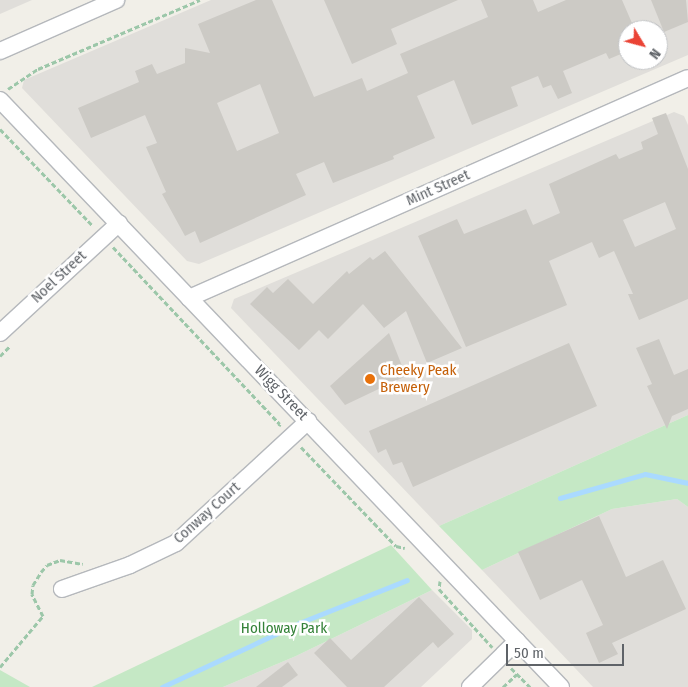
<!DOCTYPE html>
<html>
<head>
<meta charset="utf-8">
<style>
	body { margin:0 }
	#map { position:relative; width:688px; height:687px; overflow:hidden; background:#f1efe8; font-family:"Fira Sans Condensed",sans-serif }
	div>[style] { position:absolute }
	.industrial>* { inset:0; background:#e0deda }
	.green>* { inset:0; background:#c5e8c5 }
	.stream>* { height:5px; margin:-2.5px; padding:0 2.5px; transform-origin:2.5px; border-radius:2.5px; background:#aadaff }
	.building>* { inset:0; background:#cccac5 }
	.path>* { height:3px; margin-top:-1.5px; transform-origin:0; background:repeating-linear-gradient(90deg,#9cc7a9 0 5px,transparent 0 7.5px) }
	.roads { filter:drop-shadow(1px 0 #b5b8bc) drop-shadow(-1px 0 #b5b8bc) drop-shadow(0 1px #b5b8bc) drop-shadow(0 -1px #b5b8bc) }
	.street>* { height:16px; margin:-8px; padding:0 8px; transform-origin:8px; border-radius:8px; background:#fff }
	.dots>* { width:14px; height:14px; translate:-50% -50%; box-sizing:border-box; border:2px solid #fff; border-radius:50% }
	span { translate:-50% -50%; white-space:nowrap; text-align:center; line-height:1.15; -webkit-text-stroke:5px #fff; paint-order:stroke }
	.street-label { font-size:15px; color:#5f6368 }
	.food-label { font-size:15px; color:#c56008 }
	.left { translate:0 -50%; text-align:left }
	.park-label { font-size:15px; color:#348238 }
	.north { position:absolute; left:618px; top:20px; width:50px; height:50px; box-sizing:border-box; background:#fff; border:1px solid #bfc1c3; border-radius:50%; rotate:127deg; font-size:14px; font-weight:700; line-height:20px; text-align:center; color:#5f6368 }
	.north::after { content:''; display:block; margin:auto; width:18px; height:22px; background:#ea4335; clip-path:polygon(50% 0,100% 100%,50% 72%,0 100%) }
	.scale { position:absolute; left:506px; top:644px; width:118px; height:22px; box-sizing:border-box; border:2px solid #5f6368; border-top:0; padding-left:6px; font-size:15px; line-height:18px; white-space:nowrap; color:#5f6368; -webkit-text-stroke:4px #fff; paint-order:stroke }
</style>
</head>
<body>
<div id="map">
	<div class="industrial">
		<div style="clip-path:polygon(0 0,32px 0,0 14px)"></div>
		<div style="clip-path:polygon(evenodd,211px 0,688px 0,688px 55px,199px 264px,187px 261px,22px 88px,24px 80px,211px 0,628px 30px,658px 30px,658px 60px,628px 60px,628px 30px)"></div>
		<div style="clip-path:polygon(674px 112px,684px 116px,688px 125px,688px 415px,439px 526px,231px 308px,234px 299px)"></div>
		<div style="clip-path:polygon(677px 499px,688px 507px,688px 687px,593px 687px,482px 570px,612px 509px)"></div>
		<div style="clip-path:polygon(432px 590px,472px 630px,472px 639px,421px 687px,223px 687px,296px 656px)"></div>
	</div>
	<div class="green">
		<div style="clip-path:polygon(688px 415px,688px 507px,677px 499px,612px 509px,482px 570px,439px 526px)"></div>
		<div style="clip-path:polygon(391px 545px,432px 590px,296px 656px,223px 687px,92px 687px)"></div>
		<div style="clip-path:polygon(0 670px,30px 687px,0 687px)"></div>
	</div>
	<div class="stream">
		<div style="left:560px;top:498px;width:88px;rotate:-15.8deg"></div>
		<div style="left:645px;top:474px;width:44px;rotate:11.8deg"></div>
		<div style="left:162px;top:687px;width:151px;rotate:-25deg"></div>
		<div style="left:299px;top:623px;width:116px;rotate:-21.7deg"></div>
	</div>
	<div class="building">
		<div style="clip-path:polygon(evenodd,256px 0,272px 0,314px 97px,362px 78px,367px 91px,408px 73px,400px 54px,488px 17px,481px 0,533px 0,538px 12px,566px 0,622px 0,635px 30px,628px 30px,628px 51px,609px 59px,606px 53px,563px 71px,572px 93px,558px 99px,551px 85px,543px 88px,538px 76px,511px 87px,518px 106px,472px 125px,454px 80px,417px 96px,435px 138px,393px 156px,394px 159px,333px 183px,324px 162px,296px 174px,306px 195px,200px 243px,195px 231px,185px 236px,162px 194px,166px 192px,146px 147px,157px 143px,145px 115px,91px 138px,78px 108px,139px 82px,135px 71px,152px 64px,157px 74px,185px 63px,185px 48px,210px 53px,198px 24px,256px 0,260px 84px,279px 133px,237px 151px,217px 103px,260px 84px)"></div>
		<div style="clip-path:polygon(324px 0,458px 0,391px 29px,397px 44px,352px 64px)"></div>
		<div style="clip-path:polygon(651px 0,686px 0,688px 22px,664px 32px)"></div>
		<div style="clip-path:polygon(evenodd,666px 113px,688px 169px,688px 299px,639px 320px,628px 294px,633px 294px,614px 251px,599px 258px,592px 242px,549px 261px,567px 305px,466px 347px,418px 236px,457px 219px,464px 234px,526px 209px,533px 225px,560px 213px,549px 184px,616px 154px,619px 159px,643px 149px,641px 142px,658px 134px,652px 118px,666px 113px,665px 202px,676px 229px,635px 247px,623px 220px,665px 202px)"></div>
		<div style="clip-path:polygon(385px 251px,462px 348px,427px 363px,406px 311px,384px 328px,363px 304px,328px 339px,319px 330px,299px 350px,250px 304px,267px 287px,273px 293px,288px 279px,313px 304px,347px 271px,349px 274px,370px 257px,373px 260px)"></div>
		<div style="clip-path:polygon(389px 333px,406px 376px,345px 405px,330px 386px)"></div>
		<div style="clip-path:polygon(659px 339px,674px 375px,688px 369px,688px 409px,672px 416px,667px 429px,647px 386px,652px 384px,636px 348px)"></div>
		<div style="clip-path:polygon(569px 343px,597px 406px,413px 487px,402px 462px,393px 465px,386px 449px,378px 453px,369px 431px)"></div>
		<div style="clip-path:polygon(599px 516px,626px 577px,663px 560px,686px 609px,612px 643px,618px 654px,599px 663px,586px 633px,603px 625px,582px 580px,540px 600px,518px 552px)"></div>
		<div style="clip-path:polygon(419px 597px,454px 634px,438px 648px,433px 642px,384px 687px,347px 687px,314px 653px,330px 638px,351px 660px)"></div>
		<div style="clip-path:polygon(288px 662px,298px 675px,282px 687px,256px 687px)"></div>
	</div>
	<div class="path">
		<div style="left:8px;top:89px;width:36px;rotate:-34deg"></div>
		<div style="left:38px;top:69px;width:176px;rotate:-23.1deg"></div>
		<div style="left:0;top:129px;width:134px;rotate:46.2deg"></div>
		<div style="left:113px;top:247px;width:243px;rotate:46.7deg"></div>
		<div style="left:280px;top:424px;width:2px;rotate:117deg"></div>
		<div style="left:0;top:356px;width:14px;rotate:-45deg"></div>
		<div style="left:301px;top:447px;width:137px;rotate:46.2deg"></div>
		<div style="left:396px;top:546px;width:9px;rotate:13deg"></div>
		<div style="left:440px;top:581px;width:8px;rotate:97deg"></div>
		<div style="left:439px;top:589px;width:79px;rotate:47.6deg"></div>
		<div style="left:0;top:667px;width:67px;rotate:-49.9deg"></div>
		<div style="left:43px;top:616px;width:25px;rotate:-117deg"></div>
		<div style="left:32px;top:594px;width:9px;rotate:-84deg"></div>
		<div style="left:33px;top:585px;width:15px;rotate:-58deg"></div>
		<div style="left:41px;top:572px;width:9px;rotate:-49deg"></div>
		<div style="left:47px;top:565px;width:14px;rotate:-21deg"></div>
		<div style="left:60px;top:560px;width:23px;rotate:10deg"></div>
		<div style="left:511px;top:668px;width:27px;rotate:45deg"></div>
		<div style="left:503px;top:687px;width:19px;rotate:-43deg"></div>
	</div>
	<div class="roads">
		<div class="street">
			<div style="left:0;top:51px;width:127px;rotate:-23.7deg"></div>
			<div style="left:0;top:100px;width:812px;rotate:46.3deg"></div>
			<div style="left:189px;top:298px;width:545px;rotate:-23.79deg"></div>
			<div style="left:0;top:333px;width:162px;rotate:-42.7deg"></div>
			<div style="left:62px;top:589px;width:72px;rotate:-19.4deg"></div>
			<div style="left:130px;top:565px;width:51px;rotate:-25.6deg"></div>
			<div style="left:176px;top:543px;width:180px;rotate:-42.7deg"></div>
			<div style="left:470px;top:687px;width:66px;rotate:-44.4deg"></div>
		</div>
	</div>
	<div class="dots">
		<div style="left:370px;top:379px;background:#e8710a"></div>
	</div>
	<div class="street-label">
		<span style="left:438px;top:188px;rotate:-24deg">Mint Street</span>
		<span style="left:59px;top:277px;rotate:-43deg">Noel Street</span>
		<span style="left:281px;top:393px;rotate:46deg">Wigg Street</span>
		<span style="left:207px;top:513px;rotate:-42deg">Conway Court</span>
	</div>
	<div class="food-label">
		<span class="left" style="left:380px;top:379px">Cheeky Peak<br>Brewery</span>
	</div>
	<div class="park-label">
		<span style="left:284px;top:629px">Holloway Park</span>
	</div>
	<div class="north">N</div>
	<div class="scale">50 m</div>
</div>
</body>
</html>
